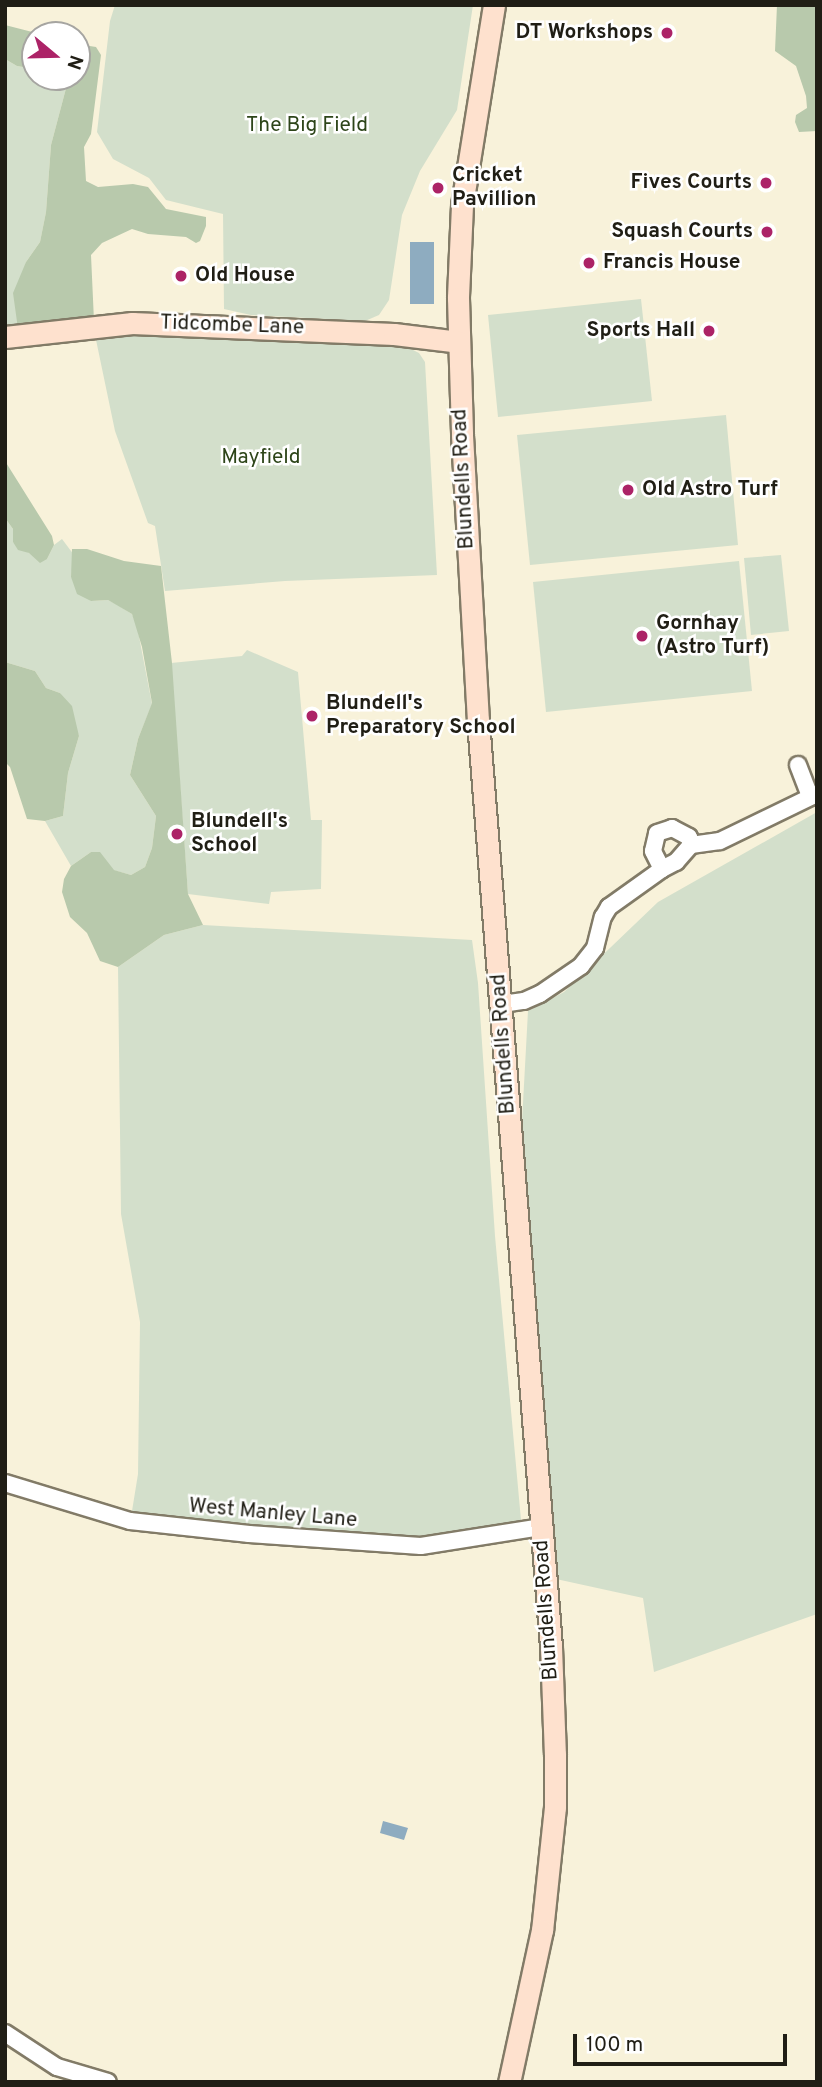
<!DOCTYPE html>
<html>
<head>
<meta charset="utf-8">
<style>
	body { margin:0 }
	#map { position:relative; width:822px; height:2087px; overflow:hidden; background:#f8f2da; font-family:Overpass,sans-serif }
	div>[style] { position:absolute }
	.green>* { inset:0; background:#d3dfcb }
	.forest>* { inset:0; background:#b8c9ac }
	.water>* { inset:0; background:#8eacc0 }
	.roads { filter:drop-shadow(2px 0 #827b67) drop-shadow(-2px 0 #827b67) drop-shadow(0 2px #827b67) drop-shadow(0 -2px #827b67) }
	.street>* { height:16px; margin:-8px; padding:0 8px; transform-origin:8px; border-radius:8px; background:#fff }
	.secondary>* { height:21px; margin:-10.5px; padding:0 10.5px; transform-origin:10.5px; border-radius:10.5px; background:#fee1ce }
	.dots>* { width:19px; height:19px; translate:-50% -50%; box-sizing:border-box; border:4px solid #fff; border-radius:50% }
	span { translate:-50% -50%; white-space:nowrap; text-align:center; line-height:1.15; -webkit-text-stroke:5px #fff; paint-order:stroke }
	.poi-label { font-size:21px; color:#201e15; font-weight:700 }
	.right { translate:-100% -50%; text-align:right }
	.left { translate:0 -50%; text-align:left }
	.park-label { font-size:21px; color:#2d4519 }
	.street-label { font-size:21px; color:#201e15 }
	.frame { position:absolute; inset:0; border:7px solid #201e15; pointer-events:none }
	.north { position:absolute; left:21px; top:21px; width:70px; height:70px; box-sizing:border-box; background:#fff; border:2px solid #a6a5a1; border-radius:50%; rotate:109deg; font-size:19px; font-weight:700; line-height:28px; text-align:center; color:#201e15 }
	.north::after { content:''; display:block; margin:auto; width:24px; height:32px; background:#ac2367; clip-path:polygon(50% 0,100% 100%,50% 72%,0 100%) }
	.scale { position:absolute; left:573px; top:2034px; width:214px; height:32px; box-sizing:border-box; border:4px solid #201e15; border-top:0; padding-left:9px; font-size:21px; line-height:24px; white-space:nowrap; color:#201e15; -webkit-text-stroke:5px #fff; paint-order:stroke }
</style>
</head>
<body>
<div id="map">
	<div class="green">
		<div style="clip-path:polygon(115px 5px,473px 5px,457px 110px,420px 171px,402px 215px,389px 300px,379px 315px,365px 321px,251px 315px,224px 309px,223px 214px,166px 200px,149px 178px,113px 159px,97px 132px,110px 21px)"></div>
		<div style="clip-path:polygon(5px 59px,17px 66px,35px 69px,35px 77px,69px 77px,51px 145px,46px 212px,40px 242px,26px 262px,18px 329px,5px 329px)"></div>
		<div style="clip-path:polygon(641px 299px,652px 401px,498px 417px,488px 315px)"></div>
		<div style="clip-path:polygon(134px 329px,393px 340px,419px 353px,425px 362px,437px 575px,285px 581px,165px 591px,155px 526px,148px 523px,115px 431px,95px 335px)"></div>
		<div style="clip-path:polygon(726px 415px,738px 545px,530px 565px,517px 435px)"></div>
		<div style="clip-path:polygon(5px 518px,13px 529px,13px 542px,29px 553px,47px 559px,54px 545px,62px 539px,74px 555px,71px 577px,91px 601px,108px 600px,116px 604px,132px 614px,137px 626px,152px 704px,138px 739px,130px 775px,156px 816px,152px 848px,145px 867px,131px 875px,113px 870px,91px 852px,71px 866px,45px 821px,63px 816px,68px 773px,79px 736px,60px 693px,46px 688px,35px 671px,5px 662px)"></div>
		<div style="clip-path:polygon(781px 555px,789px 631px,751px 635px,744px 558px)"></div>
		<div style="clip-path:polygon(739px 561px,752px 691px,546px 712px,533px 582px)"></div>
		<div style="clip-path:polygon(247px 650px,298px 672px,311px 820px,322px 820px,321px 889px,271px 892px,269px 904px,188px 894px,171px 663px,242px 656px)"></div>
		<div style="clip-path:polygon(817px 812px,817px 1614px,654px 1672px,643px 1598px,556px 1579px,521px 1140px,528px 1011px,564px 992px,658px 902px)"></div>
		<div style="clip-path:polygon(203px 925px,472px 940px,478px 983px,495px 1236px,521px 1520px,463px 1534px,415px 1541px,269px 1528px,132px 1511px,138px 1474px,140px 1322px,121px 1214px,118px 967px,164px 935px)"></div>
	</div>
	<div class="forest">
		<div style="clip-path:polygon(777px 5px,817px 5px,817px 131px,799px 132px,795px 122px,796px 115px,807px 108px,806px 96px,796px 66px,775px 51px)"></div>
		<div style="clip-path:polygon(5px 25px,44px 35px,35px 35px,35px 69px,17px 66px,5px 59px)"></div>
		<div style="clip-path:polygon(77px 44px,96px 47px,101px 55px,91px 134px,84px 147px,86px 181px,98px 187px,133px 184px,148px 187px,166px 209px,206px 217px,206px 226px,200px 241px,196px 243px,186px 237px,148px 234px,132px 229px,102px 243px,91px 255px,94px 321px,18px 329px,13px 293px,26px 262px,40px 242px,46px 212px,51px 145px,69px 77px,77px 77px)"></div>
		<div style="clip-path:polygon(5px 461px,52px 536px,54px 545px,47px 559px,40px 563px,29px 553px,18px 550px,13px 542px,13px 529px,5px 518px)"></div>
		<div style="clip-path:polygon(72px 549px,87px 549px,124px 561px,161px 566px,172px 663px,188px 894px,203px 925px,164px 935px,118px 967px,100px 961px,87px 933px,70px 917px,62px 892px,64px 879px,71px 866px,91px 852px,100px 852px,114px 870px,131px 875px,145px 867px,152px 848px,156px 816px,130px 775px,138px 739px,152px 703px,142px 647px,132px 614px,108px 600px,91px 601px,77px 594px,71px 577px)"></div>
		<div style="clip-path:polygon(5px 662px,35px 671px,46px 688px,60px 693px,72px 706px,79px 736px,68px 773px,63px 816px,45px 821px,27px 819px,10px 767px,5px 762px)"></div>
	</div>
	<div class="water">
		<div style="clip-path:polygon(410px 242px,434px 242px,434px 304px,410px 304px)"></div>
		<div style="clip-path:polygon(383px 1821px,408px 1828px,404px 1840px,380px 1833px)"></div>
	</div>
	<div class="roads">
		<div class="street">
			<div style="left:798px;top:765px;width:34px;rotate:69deg"></div>
			<div style="left:662px;top:869px;width:20px;rotate:-117deg"></div>
			<div style="left:653px;top:851px;width:18px;rotate:-77deg"></div>
			<div style="left:657px;top:833px;width:16px;rotate:-18deg"></div>
			<div style="left:672px;top:828px;width:19px;rotate:28deg"></div>
			<div style="left:689px;top:837px;width:8px;rotate:76deg"></div>
			<div style="left:502px;top:1004px;width:22px;rotate:-8deg"></div>
			<div style="left:524px;top:1001px;width:17px;rotate:-24deg"></div>
			<div style="left:540px;top:994px;width:50px;rotate:-34.3deg"></div>
			<div style="left:581px;top:966px;width:23px;rotate:-52deg"></div>
			<div style="left:595px;top:948px;width:32px;rotate:-76deg"></div>
			<div style="left:603px;top:917px;width:12px;rotate:-59deg"></div>
			<div style="left:609px;top:907px;width:65px;rotate:-35.6deg"></div>
			<div style="left:662px;top:869px;width:16px;rotate:-27deg"></div>
			<div style="left:676px;top:862px;width:23px;rotate:-49deg"></div>
			<div style="left:691px;top:845px;width:29px;rotate:-8deg"></div>
			<div style="left:720px;top:841px;width:108px;rotate:-25.9deg"></div>
			<div style="left:5px;top:1483px;width:131px;rotate:16.9deg"></div>
			<div style="left:130px;top:1521px;width:120px;rotate:6.2deg"></div>
			<div style="left:249px;top:1534px;width:172px;rotate:4deg"></div>
			<div style="left:421px;top:1546px;width:121px;rotate:-9deg"></div>
			<div style="left:5px;top:2033px;width:62px;rotate:33.2deg"></div>
			<div style="left:57px;top:2067px;width:53px;rotate:16.4deg"></div>
		</div>
		<div class="secondary">
			<div style="left:494px;top:5px;width:203px;rotate:99.1deg"></div>
			<div style="left:462px;top:205px;width:93px;rotate:92.5deg"></div>
			<div style="left:458px;top:298px;width:137px;rotate:88.3deg"></div>
			<div style="left:462px;top:435px;width:286px;rotate:86.8deg"></div>
			<div style="left:478px;top:721px;width:929px;rotate:85.49deg"></div>
			<div style="left:551px;top:1647px;width:107px;rotate:87.9deg"></div>
			<div style="left:555px;top:1754px;width:53px;rotate:90deg"></div>
			<div style="left:555px;top:1807px;width:124px;rotate:96deg"></div>
			<div style="left:542px;top:1930px;width:156px;rotate:102.2deg"></div>
			<div style="left:5px;top:337px;width:128px;rotate:-6.3deg"></div>
			<div style="left:132px;top:323px;width:262px;rotate:2.4deg"></div>
			<div style="left:394px;top:334px;width:65px;rotate:7deg"></div>
		</div>
	</div>
	<div class="dots">
		<div style="left:667px;top:33px;background:#ac2367"></div>
		<div style="left:766px;top:183px;background:#ac2367"></div>
		<div style="left:438px;top:188px;background:#ac2367"></div>
		<div style="left:767px;top:232px;background:#ac2367"></div>
		<div style="left:589px;top:263px;background:#ac2367"></div>
		<div style="left:181px;top:276px;background:#ac2367"></div>
		<div style="left:709px;top:331px;background:#ac2367"></div>
		<div style="left:628px;top:490px;background:#ac2367"></div>
		<div style="left:642px;top:636px;background:#ac2367"></div>
		<div style="left:312px;top:716px;background:#ac2367"></div>
		<div style="left:177px;top:834px;background:#ac2367"></div>
	</div>
	<div class="poi-label">
		<span class="right" style="left:653px;top:33px">DT Workshops</span>
		<span class="left" style="left:452px;top:188px">Cricket<br>Pavillion</span>
		<span class="right" style="left:752px;top:183px">Fives Courts</span>
		<span class="right" style="left:753px;top:232px">Squash Courts</span>
		<span class="left" style="left:603px;top:263px">Francis House</span>
		<span class="left" style="left:195px;top:276px">Old House</span>
		<span class="right" style="left:695px;top:331px">Sports Hall</span>
		<span class="left" style="left:642px;top:490px">Old Astro Turf</span>
		<span class="left" style="left:656px;top:636px">Gornhay<br>(Astro Turf)</span>
		<span class="left" style="left:326px;top:716px">Blundell's<br>Preparatory School</span>
		<span class="left" style="left:191px;top:834px">Blundell's<br>School</span>
	</div>
	<div class="park-label">
		<span style="left:307px;top:126px">The Big Field</span>
		<span style="left:261px;top:458px">Mayfield</span>
	</div>
	<div class="street-label">
		<span style="left:232px;top:326px;rotate:2deg">Tidcombe Lane</span>
		<span style="left:464px;top:479px;rotate:-93deg">Blundells Road</span>
		<span style="left:504px;top:1044px;rotate:-94deg">Blundells Road</span>
		<span style="left:273px;top:1514px;rotate:5deg">West Manley Lane</span>
		<span style="left:547px;top:1610px;rotate:-94deg">Blundells Road</span>
	</div>
	<div class="frame"></div>
	<div class="north">N</div>
	<div class="scale">100 m</div>
</div>
</body>
</html>
